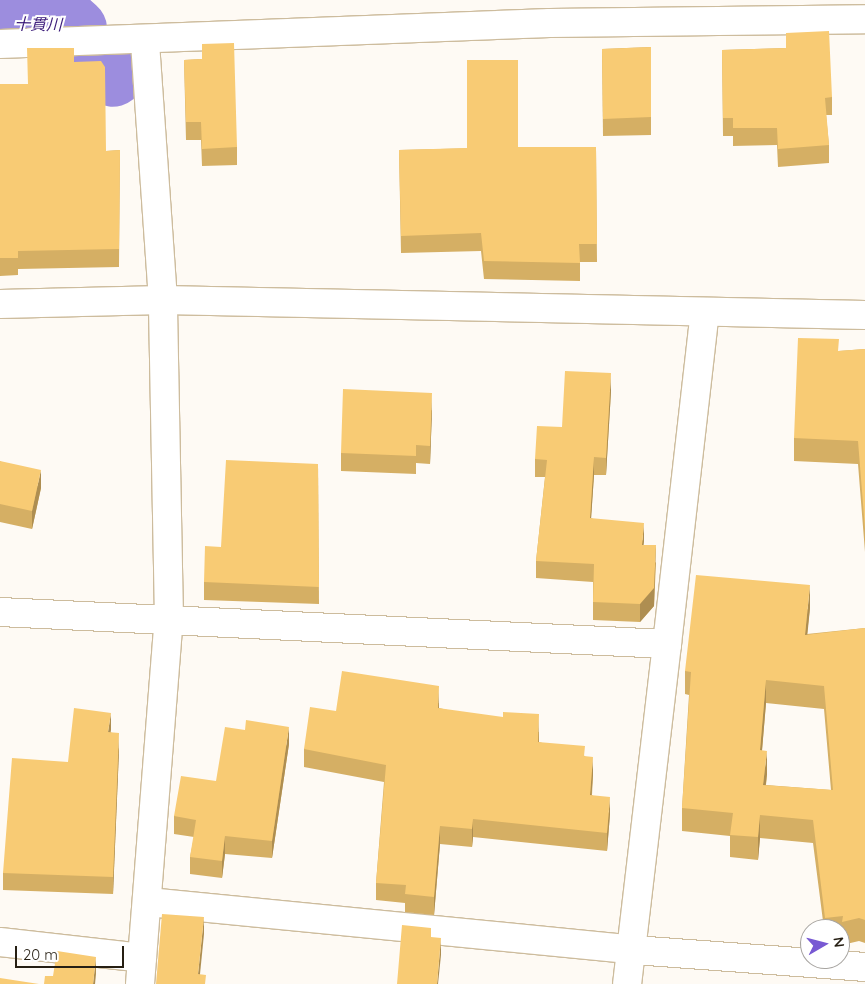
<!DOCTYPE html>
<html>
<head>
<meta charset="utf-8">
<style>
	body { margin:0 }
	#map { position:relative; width:865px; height:984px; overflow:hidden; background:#fefaf4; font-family:Quicksand,"Noto Sans JP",sans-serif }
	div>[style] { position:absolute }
	.river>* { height:65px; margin:-32.5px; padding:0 32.5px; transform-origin:32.5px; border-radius:32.5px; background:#9c8dde }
	.roads { filter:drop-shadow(1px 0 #cdbc9d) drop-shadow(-1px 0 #cdbc9d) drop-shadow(0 1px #cdbc9d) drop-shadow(0 -1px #cdbc9d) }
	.street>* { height:28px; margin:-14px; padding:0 14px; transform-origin:14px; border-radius:14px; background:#fff }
	.wall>* { inset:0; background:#d5af64 }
	.shaded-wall>* { inset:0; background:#ae8e51 }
	.building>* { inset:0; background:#f8cb74 }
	span { translate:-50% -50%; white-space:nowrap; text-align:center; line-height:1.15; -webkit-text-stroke:4px #fff; paint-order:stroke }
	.water-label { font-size:16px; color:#3c1c7a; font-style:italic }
	.north { position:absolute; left:800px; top:919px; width:50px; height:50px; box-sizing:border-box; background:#fff; border:1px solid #a8a5a1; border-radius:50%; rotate:82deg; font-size:14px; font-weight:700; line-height:20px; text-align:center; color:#261f13 }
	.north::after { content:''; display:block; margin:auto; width:18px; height:22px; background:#7859d3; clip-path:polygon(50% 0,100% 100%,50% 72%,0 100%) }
	.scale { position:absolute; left:15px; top:946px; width:109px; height:22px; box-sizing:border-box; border:2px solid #261f13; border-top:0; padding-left:6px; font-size:15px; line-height:18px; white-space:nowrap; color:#261f13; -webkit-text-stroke:4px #fff; paint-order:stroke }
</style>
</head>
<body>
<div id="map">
	<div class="river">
		<div style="left:0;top:24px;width:66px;rotate:-1.7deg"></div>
		<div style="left:66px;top:22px;width:11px;rotate:41deg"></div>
		<div style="left:100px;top:59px;width:19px;rotate:51deg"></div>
	</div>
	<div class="roads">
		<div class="street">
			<div style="left:0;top:44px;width:550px;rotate:-2.19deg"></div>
			<div style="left:550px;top:23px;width:315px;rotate:-0.7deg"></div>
			<div style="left:0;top:304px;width:163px;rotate:-1.4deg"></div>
			<div style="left:163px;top:300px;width:702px;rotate:1.22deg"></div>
			<div style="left:0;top:612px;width:668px;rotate:2.75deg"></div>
			<div style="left:667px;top:644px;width:342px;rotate:96.7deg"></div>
			<div style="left:667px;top:644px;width:333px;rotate:-83.5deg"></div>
			<div style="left:148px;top:902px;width:488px;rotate:5.6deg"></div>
			<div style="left:634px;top:950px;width:232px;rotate:4.2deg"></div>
			<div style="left:0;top:942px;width:143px;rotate:6.4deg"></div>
			<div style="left:140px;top:984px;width:366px;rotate:-85.5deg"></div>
			<div style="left:169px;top:619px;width:319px;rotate:-91.1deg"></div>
			<div style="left:163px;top:300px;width:261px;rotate:-94deg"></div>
		</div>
	</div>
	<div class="wall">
		<div style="clip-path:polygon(786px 33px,832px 97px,832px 115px,826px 115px,829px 145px,829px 163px,778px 167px,777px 145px,733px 146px,733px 136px,723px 136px,722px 50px,786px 48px)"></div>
		<div style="clip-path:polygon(651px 47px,651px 135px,603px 136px,602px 49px)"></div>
		<div style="clip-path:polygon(202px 59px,237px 147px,237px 165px,202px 166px,201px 140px,186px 140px,184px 60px)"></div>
		<div style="clip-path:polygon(74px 62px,106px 151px,120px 150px,119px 267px,18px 269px,18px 275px,0 276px,0 84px,28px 84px)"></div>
		<div style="clip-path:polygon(518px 147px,596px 147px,597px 262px,580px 262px,580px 281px,484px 279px,481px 251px,401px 253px,399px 150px)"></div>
		<div style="clip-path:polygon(865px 349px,865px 552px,858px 464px,794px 461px,794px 438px,839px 351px)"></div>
		<div style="clip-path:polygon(611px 391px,606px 475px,594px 475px,591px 518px,644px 541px,643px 545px,656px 563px,654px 606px,640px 622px,593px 620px,593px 582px,536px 578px,536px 561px,545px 477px,535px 477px,535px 459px,562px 427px)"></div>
		<div style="clip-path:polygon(432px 410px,430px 464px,416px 463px,416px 474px,341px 471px,341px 453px)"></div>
		<div style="clip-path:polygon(0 461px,41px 488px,32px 529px,0 522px)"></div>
		<div style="clip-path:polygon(318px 464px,319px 604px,204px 600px,204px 582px,221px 547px)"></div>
		<div style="clip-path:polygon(evenodd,810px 608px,807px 634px,865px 628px,865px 943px,859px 941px,842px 945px,842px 939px,840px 939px,840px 929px,824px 929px,813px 843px,760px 838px,758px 860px,730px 857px,730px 836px,682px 831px,682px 808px,689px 695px,685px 694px,685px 671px,810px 608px,766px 703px,824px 709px,831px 790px,766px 785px,767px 774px,762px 751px,766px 703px)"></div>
		<div style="clip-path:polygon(439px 703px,439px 708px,539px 732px,539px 742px,585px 756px,593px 775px,592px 795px,610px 814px,607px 851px,473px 837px,472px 847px,440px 844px,434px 915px,405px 912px,405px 903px,376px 900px,376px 883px,384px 782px,304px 767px,304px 749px,336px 711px)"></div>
		<div style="clip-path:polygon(111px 732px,119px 750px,113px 894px,3px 890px,3px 873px,68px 762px)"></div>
		<div style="clip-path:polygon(289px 744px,272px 858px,225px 854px,222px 878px,190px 874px,190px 857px,194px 837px,174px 834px,174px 816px,216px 781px)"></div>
	</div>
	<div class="shaded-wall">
		<div style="clip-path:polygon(611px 373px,611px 391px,606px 475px,606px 458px)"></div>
		<div style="clip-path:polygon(432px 393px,432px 410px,430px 464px,430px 446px)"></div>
		<div style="clip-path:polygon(594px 457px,594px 475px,590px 535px,590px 518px)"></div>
		<div style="clip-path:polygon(41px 470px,41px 488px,32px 529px,32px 511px)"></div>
		<div style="clip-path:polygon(644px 523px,644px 541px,642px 562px,642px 545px)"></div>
		<div style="clip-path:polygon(656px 545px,654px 606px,640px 622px,640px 604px)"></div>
		<div style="clip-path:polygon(810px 585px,810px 608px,805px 658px,805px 635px)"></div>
		<div style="clip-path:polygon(766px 680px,766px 703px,760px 773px,760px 750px)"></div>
		<div style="clip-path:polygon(439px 686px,439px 703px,438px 726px,438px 708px)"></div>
		<div style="clip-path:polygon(111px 713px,111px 730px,108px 749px,108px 732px)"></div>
		<div style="clip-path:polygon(539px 714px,539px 732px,538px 760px,538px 742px)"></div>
		<div style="clip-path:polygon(289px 727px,289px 744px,272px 858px,272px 841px)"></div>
		<div style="clip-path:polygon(119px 733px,119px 750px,113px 894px,113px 877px)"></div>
		<div style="clip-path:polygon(767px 751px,767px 774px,763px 808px,763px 785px)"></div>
		<div style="clip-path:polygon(593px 757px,593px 775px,590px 813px,590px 795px)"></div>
		<div style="clip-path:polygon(610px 797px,610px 814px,607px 851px,607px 833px)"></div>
		<div style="clip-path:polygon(760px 815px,760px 838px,758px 860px,758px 837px)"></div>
		<div style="clip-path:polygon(473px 819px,473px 837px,472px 847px,472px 829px)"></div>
		<div style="clip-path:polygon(440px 826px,440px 844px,434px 915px,434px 897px)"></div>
		<div style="clip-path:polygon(225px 836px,225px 854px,222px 878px,222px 861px)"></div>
		<div style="clip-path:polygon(204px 917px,204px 934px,199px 984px,198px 974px)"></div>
		<div style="clip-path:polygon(441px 938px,441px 955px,438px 984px,437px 984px)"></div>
		<div style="clip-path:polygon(96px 957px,96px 974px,95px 984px,93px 984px)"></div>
	</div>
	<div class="building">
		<div style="clip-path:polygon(829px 31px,832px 97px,825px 98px,829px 145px,778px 149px,777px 128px,733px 128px,733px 118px,723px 118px,722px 50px,786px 48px,786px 33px)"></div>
		<div style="clip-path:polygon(234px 43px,237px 147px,202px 149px,201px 122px,186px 122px,184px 60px,202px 59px,202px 44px)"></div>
		<div style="clip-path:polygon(651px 47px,651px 117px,603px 119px,602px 49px)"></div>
		<div style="clip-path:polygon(27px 48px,74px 48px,74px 62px,101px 61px,105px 67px,106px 151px,120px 150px,119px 249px,18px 251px,18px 258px,0 258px,0 84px,28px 84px)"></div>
		<div style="clip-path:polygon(467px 60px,518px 60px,518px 147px,596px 147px,597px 244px,579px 244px,580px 263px,484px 261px,481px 233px,401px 236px,399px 150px,467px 148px)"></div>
		<div style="clip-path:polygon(798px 338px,839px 339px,838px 351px,865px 349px,865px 529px,858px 441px,794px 438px)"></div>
		<div style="clip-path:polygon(565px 371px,611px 373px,606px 458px,594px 457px,590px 518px,644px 523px,642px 545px,656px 545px,654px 588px,640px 604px,593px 602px,594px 564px,536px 561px,547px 460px,535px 459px,537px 426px,562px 427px)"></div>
		<div style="clip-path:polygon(343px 389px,432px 393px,430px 446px,416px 445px,416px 456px,341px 453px)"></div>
		<div style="clip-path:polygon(226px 460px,318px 464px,319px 587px,204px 582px,205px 546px,221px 547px)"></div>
		<div style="clip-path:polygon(0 461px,41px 470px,32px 511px,0 504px)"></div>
		<div style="clip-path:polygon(evenodd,696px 575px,810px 585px,805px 635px,865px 628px,865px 920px,859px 918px,842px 922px,843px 916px,825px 918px,813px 820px,760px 815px,758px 837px,730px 835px,733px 813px,682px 808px,691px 672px,685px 671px,696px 575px,766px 680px,824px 686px,833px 790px,763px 785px,767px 751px,760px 750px,766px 680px)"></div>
		<div style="clip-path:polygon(342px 671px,439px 686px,438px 708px,503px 717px,503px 712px,539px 714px,538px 742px,585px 746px,584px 756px,593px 757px,590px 795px,610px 797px,607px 833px,473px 819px,472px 829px,440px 826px,434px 897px,405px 894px,406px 885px,376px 883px,386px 765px,304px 749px,310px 707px,336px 711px)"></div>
		<div style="clip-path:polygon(74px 708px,111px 713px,108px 732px,119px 733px,113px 877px,3px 873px,12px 758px,68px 762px)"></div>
		<div style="clip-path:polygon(246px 720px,289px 727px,272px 841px,225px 836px,222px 861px,190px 857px,196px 820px,174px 816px,181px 776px,216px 781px,225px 727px,245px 730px)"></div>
		<div style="clip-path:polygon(162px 914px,204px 917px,198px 974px,206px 975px,205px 984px,156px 984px)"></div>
		<div style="clip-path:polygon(402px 925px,431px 928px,431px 937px,441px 938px,437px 984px,397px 984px)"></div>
		<div style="clip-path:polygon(57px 951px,96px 957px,93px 984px,44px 984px,45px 976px,53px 976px)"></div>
		<div style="clip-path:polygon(0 978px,39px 984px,0 984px)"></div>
	</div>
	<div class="water-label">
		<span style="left:38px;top:24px;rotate:1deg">十貫川</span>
	</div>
	<div class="north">N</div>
	<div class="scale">20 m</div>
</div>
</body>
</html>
